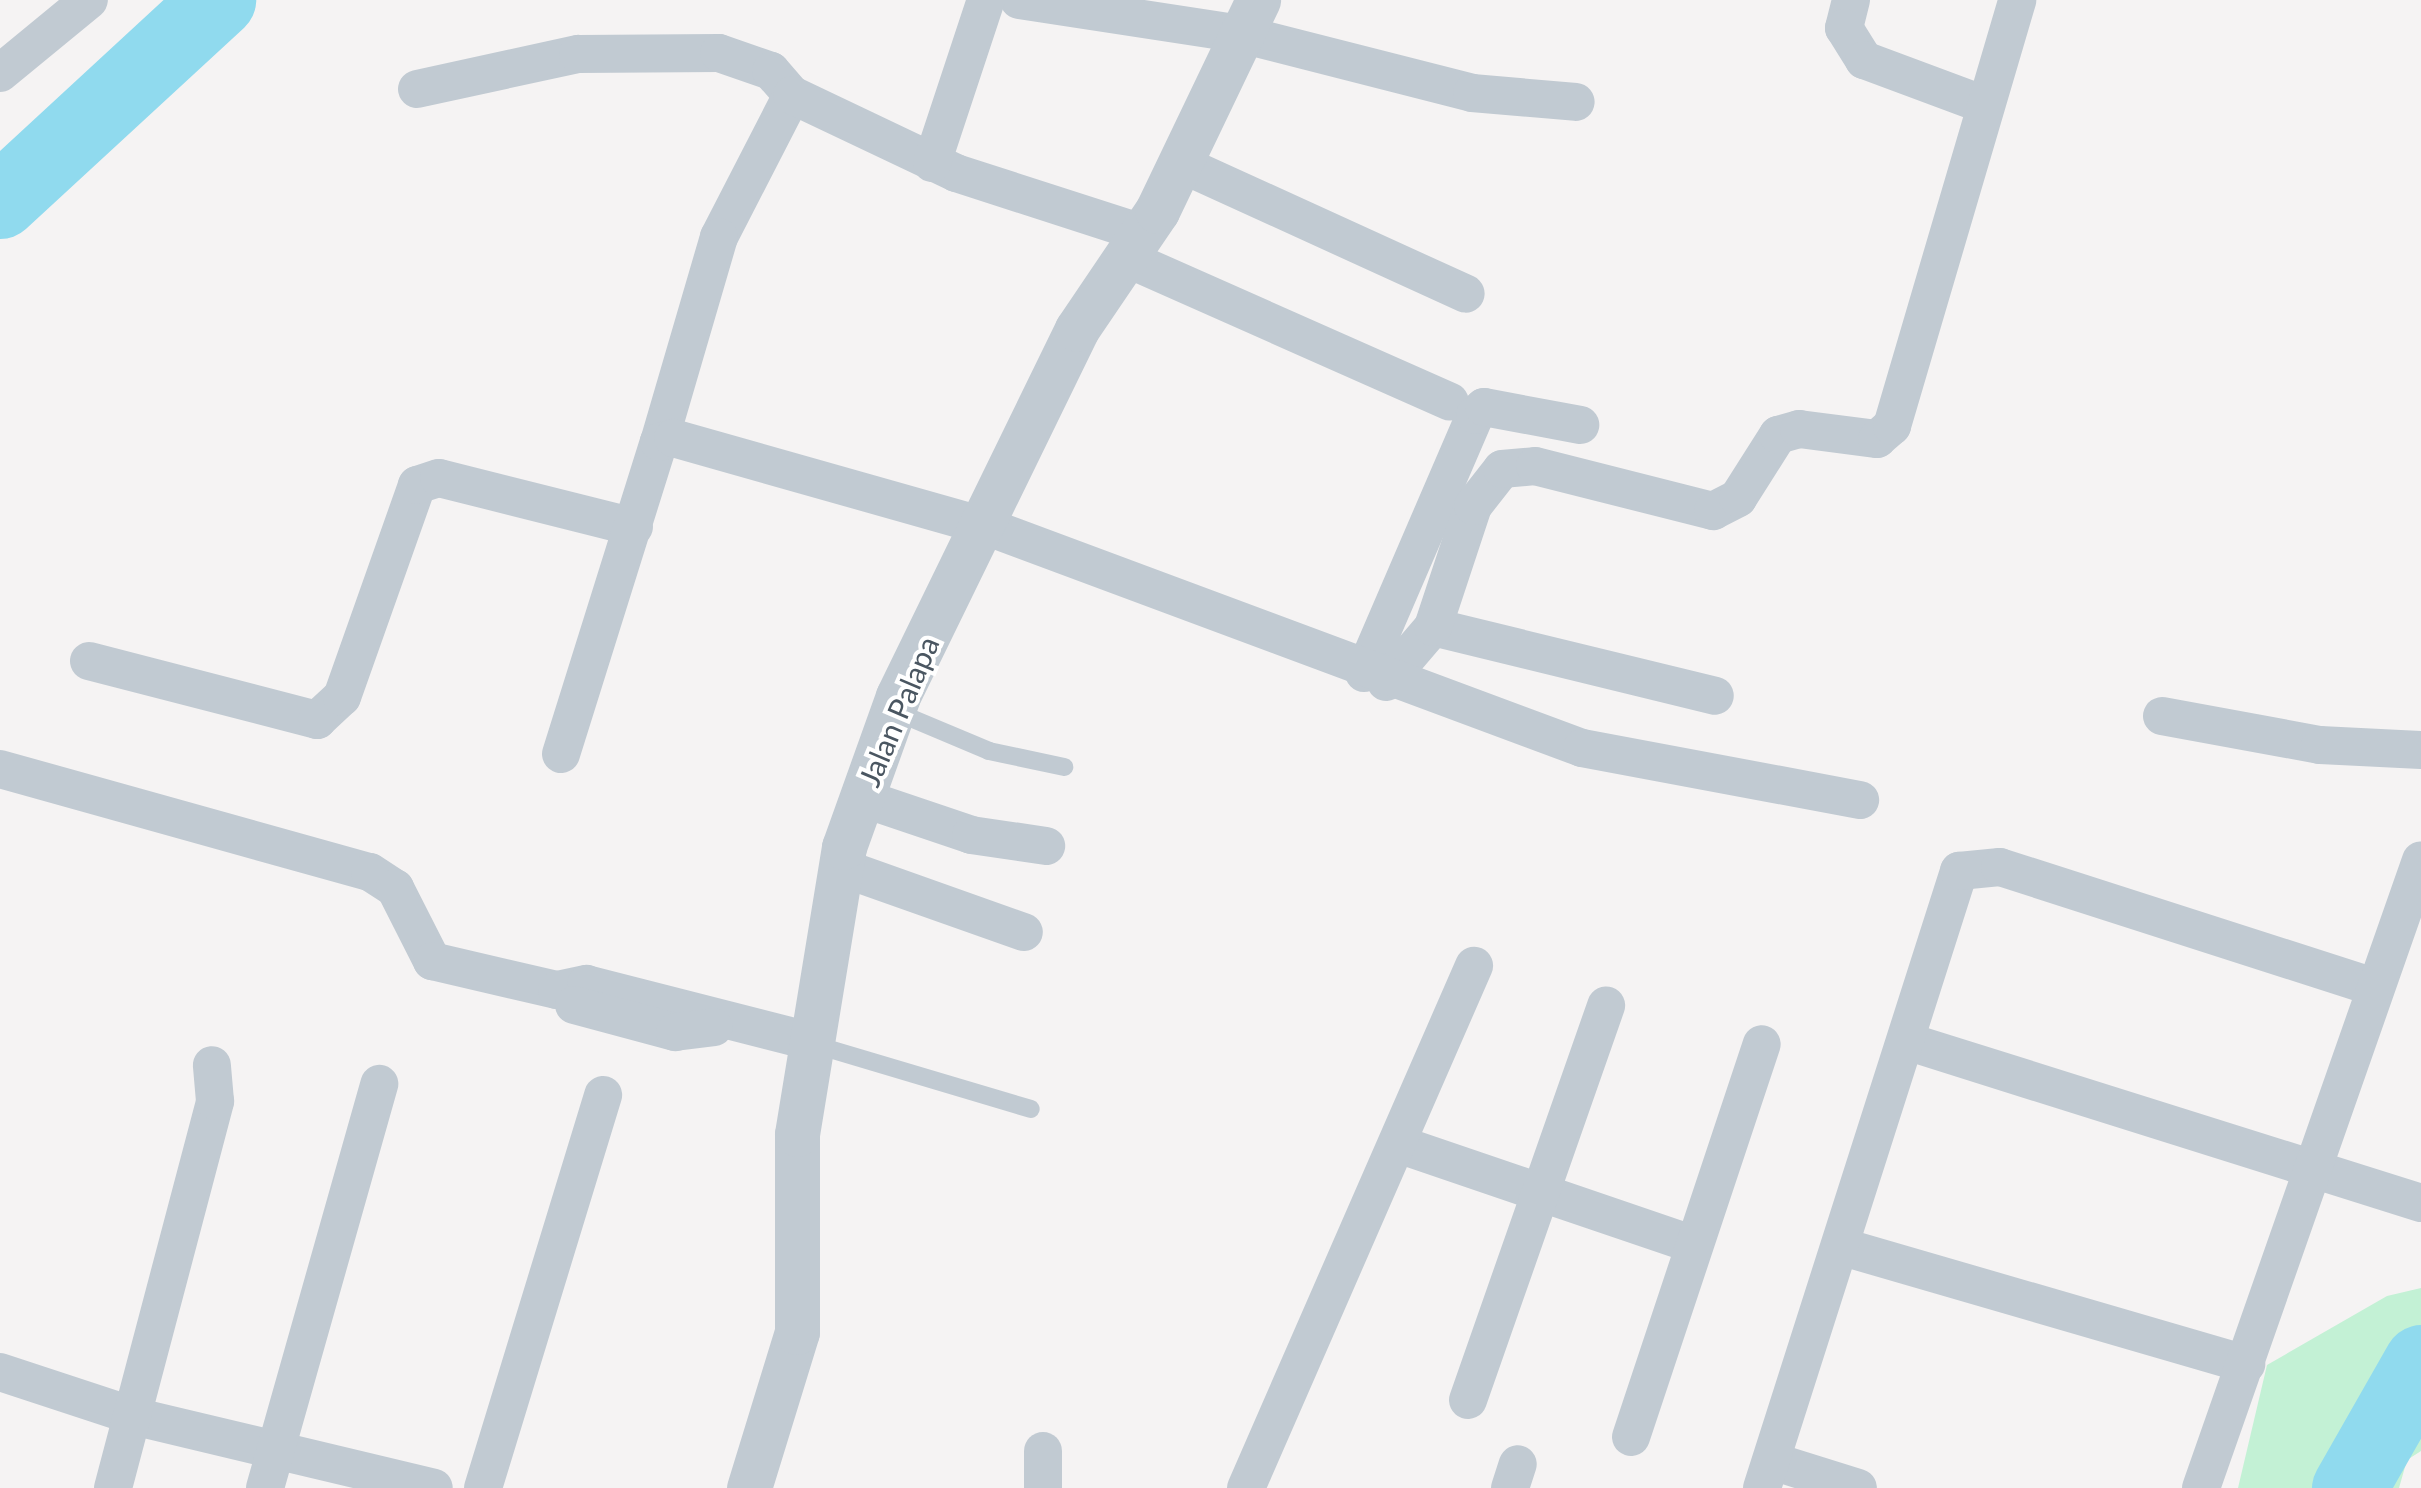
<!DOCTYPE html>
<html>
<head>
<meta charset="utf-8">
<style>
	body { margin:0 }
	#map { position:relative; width:2421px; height:1488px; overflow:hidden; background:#f5f3f3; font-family:Lato,sans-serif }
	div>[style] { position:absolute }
	.green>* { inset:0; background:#c3f1d5 }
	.river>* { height:75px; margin:-37.5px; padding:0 37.5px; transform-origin:37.5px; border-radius:37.5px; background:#90daee }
	.service>* { height:18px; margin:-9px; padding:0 9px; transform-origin:9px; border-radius:9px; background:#c1cad2 }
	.minor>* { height:38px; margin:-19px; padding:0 19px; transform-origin:19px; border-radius:19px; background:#c1cad2 }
	.tertiary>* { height:45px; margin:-22.5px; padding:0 22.5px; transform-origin:22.5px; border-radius:22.5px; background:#c1cad2 }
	span { translate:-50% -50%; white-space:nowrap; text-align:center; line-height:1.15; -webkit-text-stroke:8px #fff; paint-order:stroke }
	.street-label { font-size:30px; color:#4a5661 }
</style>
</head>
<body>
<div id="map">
	<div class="green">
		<div style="clip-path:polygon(2421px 1288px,2421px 1451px,2407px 1460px,2399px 1488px,2238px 1488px,2267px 1365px,2387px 1296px)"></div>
	</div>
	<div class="river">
		<div style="left:0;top:201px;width:297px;rotate:-42.7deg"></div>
		<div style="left:2349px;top:1488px;width:145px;rotate:-60.3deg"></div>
	</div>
	<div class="service">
		<div style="left:894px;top:711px;width:103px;rotate:22.8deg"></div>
		<div style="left:989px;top:751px;width:77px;rotate:12deg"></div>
		<div style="left:816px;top:1045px;width:224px;rotate:16.6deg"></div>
	</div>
	<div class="minor">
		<div style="left:1019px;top:0;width:225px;rotate:8.7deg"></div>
		<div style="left:1241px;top:34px;width:238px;rotate:14.3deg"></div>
		<div style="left:1472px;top:93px;width:104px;rotate:4.9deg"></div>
		<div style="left:1851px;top:0;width:29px;rotate:104deg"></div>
		<div style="left:1844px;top:28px;width:38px;rotate:58deg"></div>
		<div style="left:1864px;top:60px;width:129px;rotate:20.4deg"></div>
		<div style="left:0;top:73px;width:115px;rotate:-39.4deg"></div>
		<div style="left:417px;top:89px;width:165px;rotate:-12.3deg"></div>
		<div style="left:578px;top:54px;width:141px;rotate:-0.4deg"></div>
		<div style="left:719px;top:53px;width:55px;rotate:19.1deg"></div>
		<div style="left:771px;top:71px;width:32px;rotate:49deg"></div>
		<div style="left:792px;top:95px;width:160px;rotate:117.2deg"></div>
		<div style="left:719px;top:237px;width:214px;rotate:106.3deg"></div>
		<div style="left:792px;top:95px;width:182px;rotate:25.4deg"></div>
		<div style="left:956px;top:173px;width:195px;rotate:17.9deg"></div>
		<div style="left:932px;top:163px;width:172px;rotate:-71.7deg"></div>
		<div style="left:1179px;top:163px;width:315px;rotate:24.5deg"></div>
		<div style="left:1128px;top:259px;width:352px;rotate:23.9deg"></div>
		<div style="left:1433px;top:627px;width:290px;rotate:13.7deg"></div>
		<div style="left:89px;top:661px;width:236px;rotate:14.5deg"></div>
		<div style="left:317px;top:720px;width:34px;rotate:-43deg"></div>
		<div style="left:342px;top:697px;width:225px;rotate:-70.5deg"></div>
		<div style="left:417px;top:485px;width:23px;rotate:-18deg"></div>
		<div style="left:439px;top:478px;width:201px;rotate:14.1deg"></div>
		<div style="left:1364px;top:673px;width:281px;rotate:-66.7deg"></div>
		<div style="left:1475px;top:415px;width:12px;rotate:-42deg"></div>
		<div style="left:1484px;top:407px;width:98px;rotate:10.6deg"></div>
		<div style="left:1386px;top:682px;width:72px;rotate:-49.5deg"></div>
		<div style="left:1433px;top:627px;width:127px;rotate:-71.7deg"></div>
		<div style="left:1473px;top:506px;width:47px;rotate:-51.9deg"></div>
		<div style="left:1502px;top:469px;width:33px;rotate:-5deg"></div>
		<div style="left:1535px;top:466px;width:184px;rotate:14.2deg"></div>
		<div style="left:1713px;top:511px;width:28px;rotate:-27deg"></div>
		<div style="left:1738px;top:498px;width:75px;rotate:-57.6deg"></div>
		<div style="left:1778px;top:435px;width:22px;rotate:-16deg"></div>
		<div style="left:1799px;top:429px;width:79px;rotate:7.3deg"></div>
		<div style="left:1877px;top:439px;width:20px;rotate:-41deg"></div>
		<div style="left:1892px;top:426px;width:444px;rotate:-73.6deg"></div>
		<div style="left:2162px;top:716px;width:161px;rotate:10.4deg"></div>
		<div style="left:2320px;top:745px;width:101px;rotate:2.8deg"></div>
		<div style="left:561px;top:754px;width:327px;rotate:-72.6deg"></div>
		<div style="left:659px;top:442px;width:15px;rotate:-16deg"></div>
		<div style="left:673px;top:438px;width:324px;rotate:15.8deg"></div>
		<div style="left:985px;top:526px;width:637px;rotate:20.4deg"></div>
		<div style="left:1582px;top:748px;width:283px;rotate:10.6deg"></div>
		<div style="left:0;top:769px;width:384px;rotate:15.6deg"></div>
		<div style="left:370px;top:872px;width:30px;rotate:33deg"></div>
		<div style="left:395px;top:888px;width:82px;rotate:63.1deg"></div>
		<div style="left:432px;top:961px;width:128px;rotate:13.1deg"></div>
		<div style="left:557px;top:990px;width:30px;rotate:-12deg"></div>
		<div style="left:586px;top:984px;width:227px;rotate:14.3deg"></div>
		<div style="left:862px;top:798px;width:115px;rotate:18.7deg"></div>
		<div style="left:971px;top:835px;width:76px;rotate:8.3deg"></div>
		<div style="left:840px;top:867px;width:195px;rotate:19.5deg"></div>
		<div style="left:574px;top:1005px;width:105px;rotate:15deg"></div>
		<div style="left:675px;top:1032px;width:39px;rotate:-7deg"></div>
		<div style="left:1906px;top:1041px;width:540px;rotate:17.46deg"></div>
		<div style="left:1398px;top:1144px;width:313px;rotate:18.8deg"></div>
		<div style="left:1843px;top:1247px;width:420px;rotate:16.2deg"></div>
		<div style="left:0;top:1372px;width:144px;rotate:18.2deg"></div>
		<div style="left:137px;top:1417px;width:305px;rotate:13.4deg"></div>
		<div style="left:1468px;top:1400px;width:418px;rotate:-70.7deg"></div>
		<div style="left:1631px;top:1437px;width:414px;rotate:-71.6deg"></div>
		<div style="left:1772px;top:1461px;width:90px;rotate:17.4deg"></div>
		<div style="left:113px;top:1488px;width:400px;rotate:-75.2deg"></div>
		<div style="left:215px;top:1101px;width:36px;rotate:-95deg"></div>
		<div style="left:265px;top:1488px;width:420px;rotate:-74.2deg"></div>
		<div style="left:483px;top:1488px;width:411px;rotate:-73deg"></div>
		<div style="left:1043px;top:1488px;width:37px;rotate:-90deg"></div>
		<div style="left:1246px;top:1488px;width:570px;rotate:-66.41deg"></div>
		<div style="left:1510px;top:1488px;width:25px;rotate:-72deg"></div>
		<div style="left:1762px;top:1488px;width:648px;rotate:-72.29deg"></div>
		<div style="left:1959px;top:871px;width:41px;rotate:-5.6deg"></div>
		<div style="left:2000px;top:867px;width:393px;rotate:17.8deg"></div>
		<div style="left:2201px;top:1488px;width:665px;rotate:-70.69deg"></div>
	</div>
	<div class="tertiary">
		<div style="left:749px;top:1488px;width:163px;rotate:-72.9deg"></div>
		<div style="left:797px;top:1332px;width:198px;rotate:-90deg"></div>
		<div style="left:797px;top:1134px;width:291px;rotate:-80.7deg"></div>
		<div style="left:844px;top:847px;width:160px;rotate:-70.3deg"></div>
		<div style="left:898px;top:696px;width:408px;rotate:-64deg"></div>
		<div style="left:1077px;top:329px;width:143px;rotate:-55.9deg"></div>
		<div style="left:1157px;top:211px;width:234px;rotate:-64.4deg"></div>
	</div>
	<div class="street-label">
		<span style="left:898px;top:711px;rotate:-67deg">Jalan Palapa</span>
	</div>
</div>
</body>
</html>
